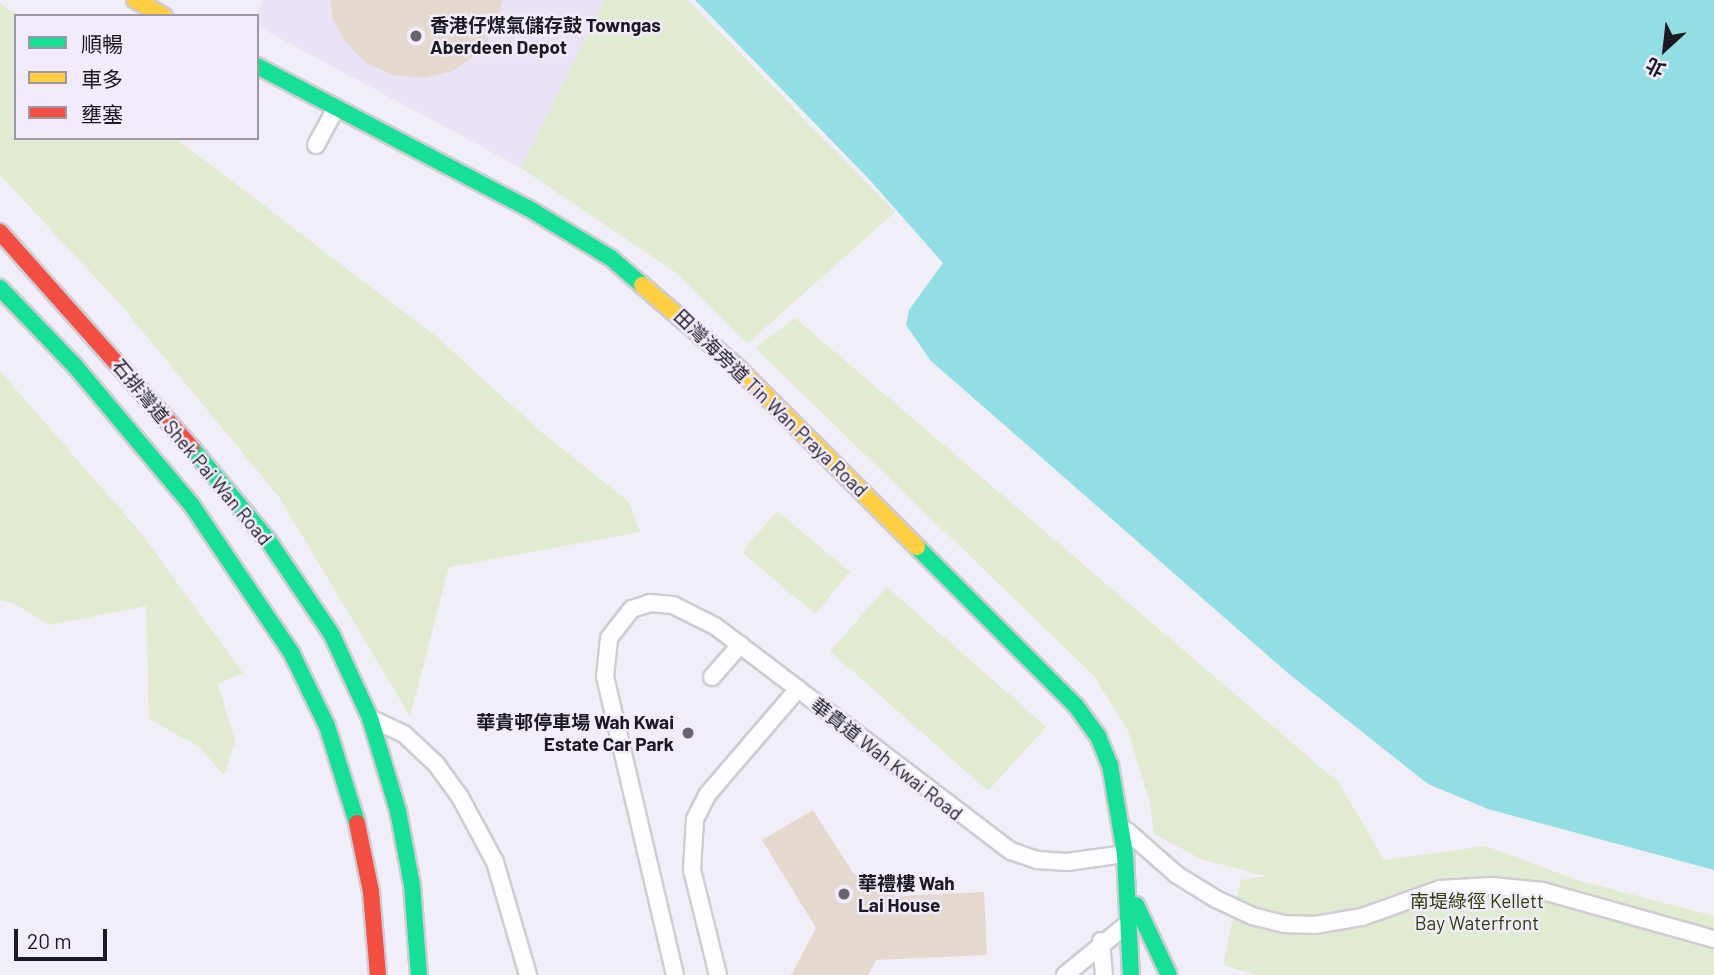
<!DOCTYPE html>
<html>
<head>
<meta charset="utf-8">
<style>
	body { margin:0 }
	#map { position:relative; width:1714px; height:975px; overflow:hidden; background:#f2eef8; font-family:Barlow,"Noto Sans TC",sans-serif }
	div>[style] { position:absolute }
	.built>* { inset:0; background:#eae3f5 }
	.green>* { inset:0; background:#e0ebd1 }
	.water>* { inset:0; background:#91dee4 }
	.building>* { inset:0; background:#e4d8cf }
	.roads { filter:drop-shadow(2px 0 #cfccd3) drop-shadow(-2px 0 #cfccd3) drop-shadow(0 2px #cfccd3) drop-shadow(0 -2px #cfccd3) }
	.lane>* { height:16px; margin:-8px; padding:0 8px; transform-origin:8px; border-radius:8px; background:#fdfcfe }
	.fast>* { height:16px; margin:-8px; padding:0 8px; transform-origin:8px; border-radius:8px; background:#16e098 }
	.slow>* { height:16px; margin:-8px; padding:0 8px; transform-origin:8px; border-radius:8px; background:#ffcf43 }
	.jam>* { height:16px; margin:-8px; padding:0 8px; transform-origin:8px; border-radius:8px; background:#f24e42 }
	.dots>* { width:19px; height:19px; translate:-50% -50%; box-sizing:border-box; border:4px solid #f1ebfb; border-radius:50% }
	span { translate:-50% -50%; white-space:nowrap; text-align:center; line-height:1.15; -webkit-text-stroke:5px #f1ebfb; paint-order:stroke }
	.poi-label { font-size:19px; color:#1c1a20; font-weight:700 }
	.left { translate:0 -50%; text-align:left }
	.right { translate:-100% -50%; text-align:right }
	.street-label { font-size:19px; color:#1c1a20 }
	.park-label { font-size:19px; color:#2c3e07 }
	.legend { position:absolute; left:14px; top:14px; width:245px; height:126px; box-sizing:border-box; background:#f1ebfb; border:2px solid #9c97a3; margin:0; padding:9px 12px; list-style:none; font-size:21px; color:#1c1a20 }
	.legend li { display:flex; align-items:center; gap:14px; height:35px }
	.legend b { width:35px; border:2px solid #9c97a3 }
	.north { position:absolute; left:1630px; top:14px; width:70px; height:70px; -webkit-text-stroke:5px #f1ebfb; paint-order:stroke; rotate:207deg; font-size:19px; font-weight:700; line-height:28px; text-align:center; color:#1c1a20 }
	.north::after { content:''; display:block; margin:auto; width:24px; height:32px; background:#1c1a20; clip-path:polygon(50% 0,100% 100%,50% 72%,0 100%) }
	.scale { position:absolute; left:14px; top:929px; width:93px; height:32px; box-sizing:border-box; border:4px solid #1c1a20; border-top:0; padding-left:9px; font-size:21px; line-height:24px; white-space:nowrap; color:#1c1a20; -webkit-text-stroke:5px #f1ebfb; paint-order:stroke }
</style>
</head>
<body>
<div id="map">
	<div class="built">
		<div style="clip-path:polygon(263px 0,605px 0,521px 168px,257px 26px,256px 16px)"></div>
	</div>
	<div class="green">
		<div style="clip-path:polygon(605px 0,688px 0,895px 212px,748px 343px,675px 272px,521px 168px)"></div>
		<div style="clip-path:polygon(0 3px,17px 16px,16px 138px,175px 138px,438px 338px,540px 431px,629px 502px,640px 532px,449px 567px,410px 716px,279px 497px,121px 305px,0 175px)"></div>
		<div style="clip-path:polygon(795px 318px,1339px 783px,1384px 860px,1486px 846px,1580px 881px,1714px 916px,1714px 975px,1257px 975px,1223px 965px,1241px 880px,1267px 876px,1203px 860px,1154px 834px,1150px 803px,1128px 731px,1094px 676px,755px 348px)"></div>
		<div style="clip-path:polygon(0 371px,140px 532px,243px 673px,218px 684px,235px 741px,224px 775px,199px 747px,149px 719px,146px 606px,49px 625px,13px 603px,0 600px)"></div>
		<div style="clip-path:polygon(777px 511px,850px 572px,815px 614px,742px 552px)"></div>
		<div style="clip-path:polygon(887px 587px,1046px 727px,988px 791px,830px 651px)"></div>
	</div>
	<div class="water">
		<div style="clip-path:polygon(695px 0,1714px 0,1714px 870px,1488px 809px,1428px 784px,1289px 674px,931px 361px,906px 325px,909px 310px,943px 263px,868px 178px)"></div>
	</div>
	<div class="building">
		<div style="clip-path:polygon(330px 0,503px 0,495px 29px,478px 53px,453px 71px,424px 78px,393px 75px,366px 63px,346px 43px,333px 19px)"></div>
		<div style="clip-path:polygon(813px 810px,853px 873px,897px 896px,984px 892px,987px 955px,876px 960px,868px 975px,791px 975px,816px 928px,762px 840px)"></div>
	</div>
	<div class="roads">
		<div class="lane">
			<div style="left:316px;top:145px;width:42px;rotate:-61.6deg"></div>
			<div style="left:712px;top:677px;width:43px;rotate:-48.8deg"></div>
			<div style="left:374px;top:720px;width:33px;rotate:25deg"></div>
			<div style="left:404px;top:734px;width:44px;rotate:43.2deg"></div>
			<div style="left:436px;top:764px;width:41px;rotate:54deg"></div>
			<div style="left:460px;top:797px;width:74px;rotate:61.7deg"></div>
			<div style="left:495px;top:862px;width:118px;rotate:73.7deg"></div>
			<div style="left:1127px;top:831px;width:67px;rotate:41.3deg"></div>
			<div style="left:1177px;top:875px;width:46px;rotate:31.6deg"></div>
			<div style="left:1216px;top:899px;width:40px;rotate:25deg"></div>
			<div style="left:1252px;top:916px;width:33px;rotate:14deg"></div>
			<div style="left:1284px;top:924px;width:31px;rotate:2deg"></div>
			<div style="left:1315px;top:925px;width:48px;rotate:-9.7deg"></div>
			<div style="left:1362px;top:917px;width:83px;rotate:-19.7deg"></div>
			<div style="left:1440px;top:889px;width:51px;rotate:-3.4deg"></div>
			<div style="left:1491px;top:886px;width:52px;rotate:5.5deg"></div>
			<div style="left:1543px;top:891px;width:178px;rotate:15.7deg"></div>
			<div style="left:1101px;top:941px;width:34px;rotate:85deg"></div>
			<div style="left:675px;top:975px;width:306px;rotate:-103.2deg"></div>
			<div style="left:605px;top:677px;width:39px;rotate:-84deg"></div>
			<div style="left:609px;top:638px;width:37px;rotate:-52deg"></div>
			<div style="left:632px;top:609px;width:19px;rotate:-18deg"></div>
			<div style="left:650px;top:603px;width:23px;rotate:5deg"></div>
			<div style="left:673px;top:605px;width:47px;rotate:26.6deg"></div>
			<div style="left:715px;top:626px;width:104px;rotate:37.2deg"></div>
			<div style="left:718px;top:975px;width:108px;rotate:-103.9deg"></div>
			<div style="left:692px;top:870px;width:51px;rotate:-86.6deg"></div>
			<div style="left:695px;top:819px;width:27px;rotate:-63deg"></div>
			<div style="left:707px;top:795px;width:140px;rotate:-49.4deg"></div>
			<div style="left:798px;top:689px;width:268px;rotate:37.3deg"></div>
			<div style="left:1011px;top:851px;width:28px;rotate:19deg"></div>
			<div style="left:1037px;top:860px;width:30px;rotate:4deg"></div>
			<div style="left:1067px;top:862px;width:59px;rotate:-7.9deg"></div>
			<div style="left:1065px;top:975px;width:79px;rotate:-39.3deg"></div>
		</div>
		<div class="fast">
			<div style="left:257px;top:66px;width:306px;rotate:27.7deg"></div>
			<div style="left:528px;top:208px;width:97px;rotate:31.1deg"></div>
			<div style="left:611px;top:258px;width:41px;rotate:41.1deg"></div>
			<div style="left:0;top:288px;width:108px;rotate:46.1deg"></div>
			<div style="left:75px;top:366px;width:180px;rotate:50deg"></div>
			<div style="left:191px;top:504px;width:181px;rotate:56deg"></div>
			<div style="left:292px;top:654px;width:80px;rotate:64.1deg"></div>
			<div style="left:327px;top:726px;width:102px;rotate:72.8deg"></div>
			<div style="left:191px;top:447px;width:121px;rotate:50.4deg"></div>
			<div style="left:268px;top:540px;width:115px;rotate:56deg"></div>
			<div style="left:332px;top:635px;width:91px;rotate:65.4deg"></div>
			<div style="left:370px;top:718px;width:97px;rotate:73.2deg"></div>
			<div style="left:398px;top:811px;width:75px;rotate:79.3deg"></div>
			<div style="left:412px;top:885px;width:90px;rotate:85.6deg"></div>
			<div style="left:917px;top:547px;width:225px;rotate:45deg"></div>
			<div style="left:1076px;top:706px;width:37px;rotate:54deg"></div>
			<div style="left:1098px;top:736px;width:31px;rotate:68deg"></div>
			<div style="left:1110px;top:765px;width:90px;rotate:80.4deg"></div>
			<div style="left:1125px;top:854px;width:121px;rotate:87.2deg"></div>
			<div style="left:1136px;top:905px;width:77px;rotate:64.8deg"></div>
		</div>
		<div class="slow">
			<div style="left:135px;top:0;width:33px;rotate:29deg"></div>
			<div style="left:642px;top:285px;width:124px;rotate:40.8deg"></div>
			<div style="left:736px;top:366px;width:256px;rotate:45deg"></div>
		</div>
		<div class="jam">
			<div style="left:0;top:232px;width:288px;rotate:48.4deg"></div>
			<div style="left:357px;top:823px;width:70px;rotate:78.5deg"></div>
			<div style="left:371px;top:892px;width:83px;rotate:85.2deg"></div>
		</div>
	</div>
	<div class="dots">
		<div style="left:416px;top:36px;background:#67646c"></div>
		<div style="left:688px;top:733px;background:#67646c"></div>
		<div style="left:844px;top:894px;background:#67646c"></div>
	</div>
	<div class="poi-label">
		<span class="left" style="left:430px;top:36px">香港仔煤氣儲存鼓 Towngas<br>Aberdeen Depot</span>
		<span class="right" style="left:674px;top:733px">華貴邨停車場 Wah Kwai<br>Estate Car Park</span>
		<span class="left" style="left:858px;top:894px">華禮樓 Wah<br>Lai House</span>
	</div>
	<div class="street-label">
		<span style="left:771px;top:403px;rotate:44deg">田灣海旁道 Tin Wan Praya Road</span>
		<span style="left:192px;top:452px;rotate:50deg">石排灣道 Shek Pai Wan Road</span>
		<span style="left:887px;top:759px;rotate:38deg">華貴道 Wah Kwai Road</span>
	</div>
	<div class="park-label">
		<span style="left:1477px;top:912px">南堤綠徑 Kellett<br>Bay Waterfront</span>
	</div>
	<ul class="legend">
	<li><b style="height:9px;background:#16e098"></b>順暢</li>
	<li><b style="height:9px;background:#ffcf43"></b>車多</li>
	<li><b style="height:9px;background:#f24e42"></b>壅塞</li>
	</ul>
	<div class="north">北</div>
	<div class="scale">20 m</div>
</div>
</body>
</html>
